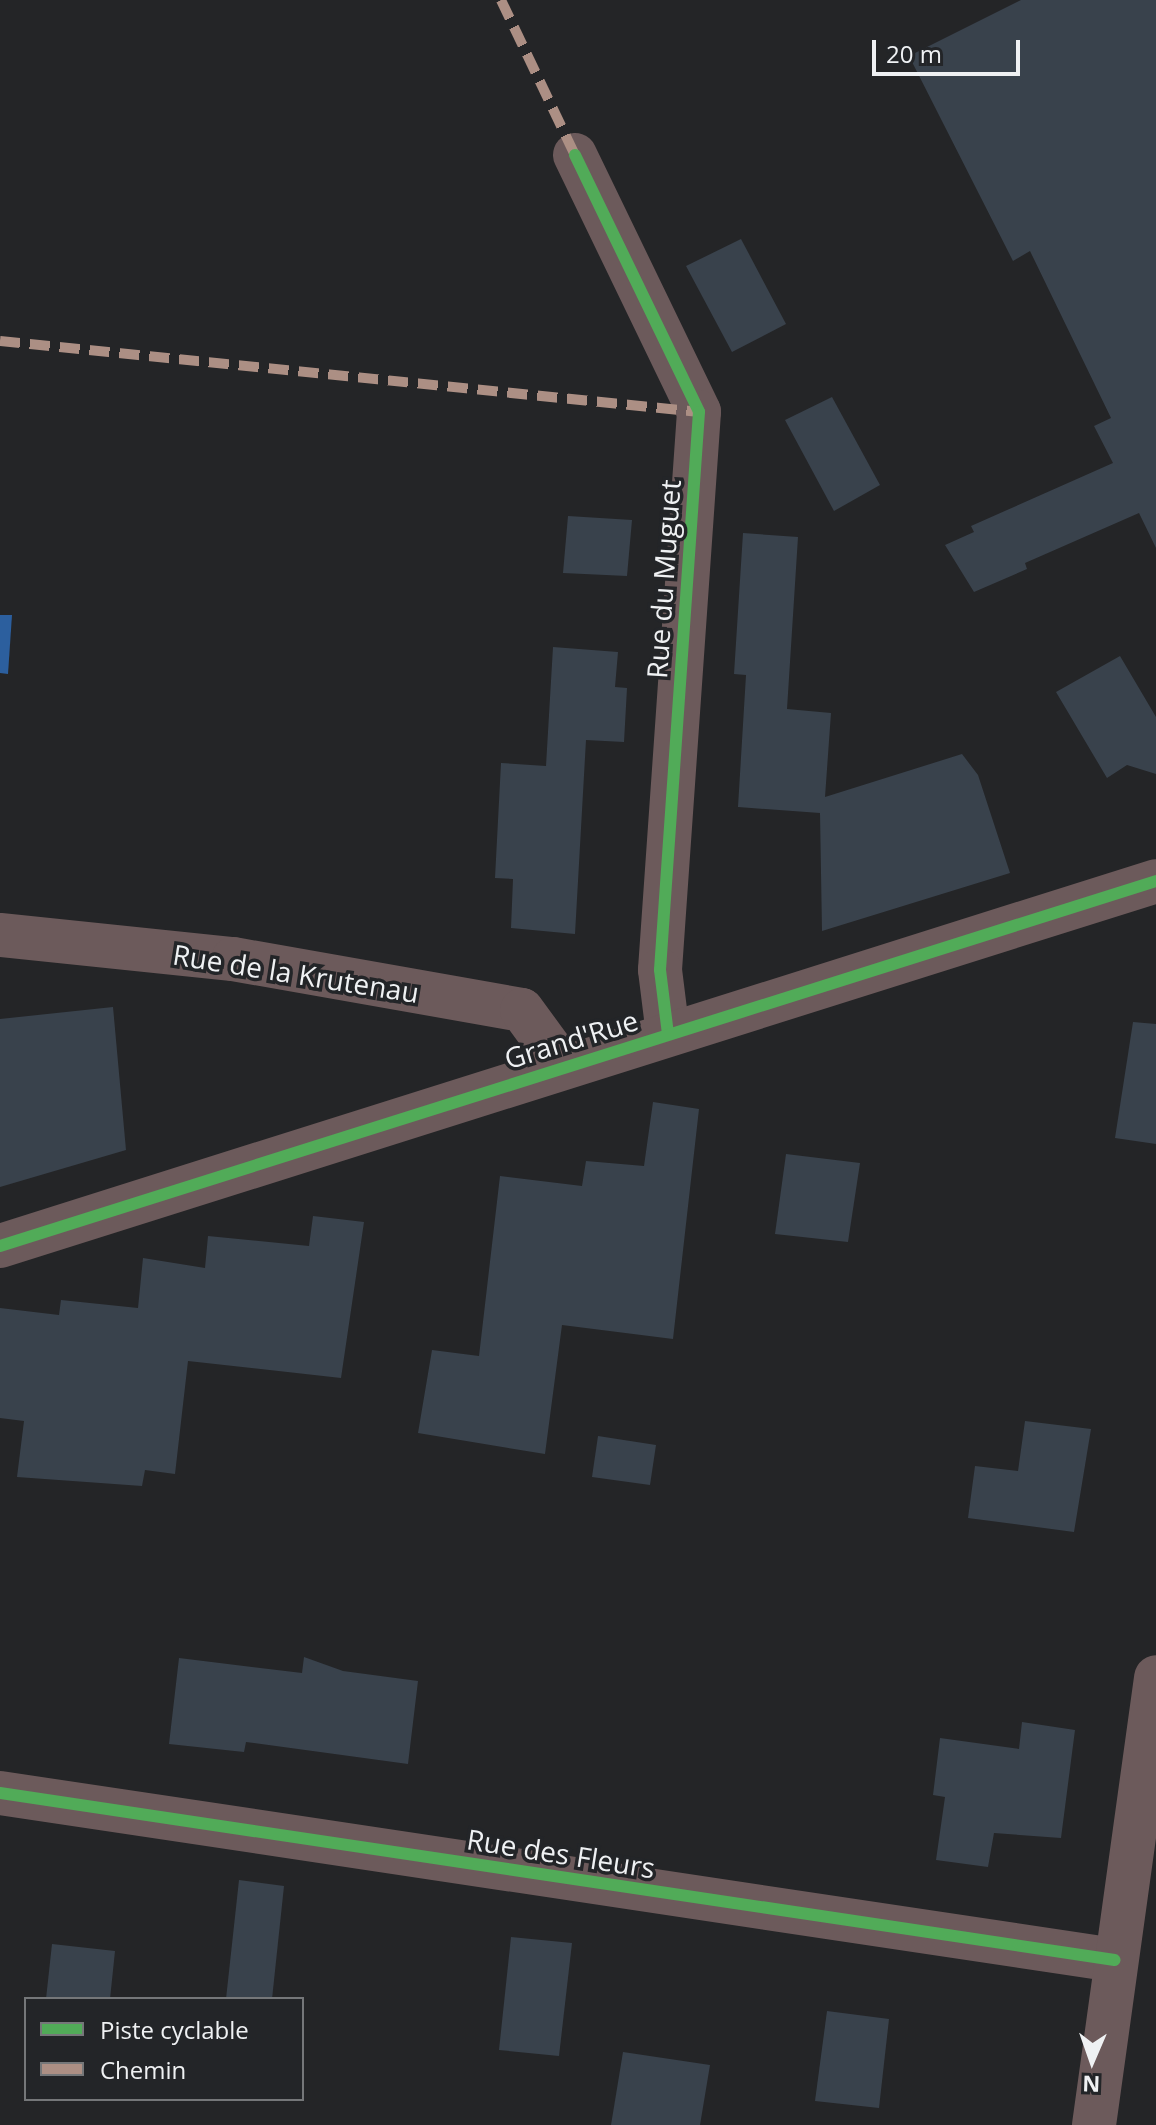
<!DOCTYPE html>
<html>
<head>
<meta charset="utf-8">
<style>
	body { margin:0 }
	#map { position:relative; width:1156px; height:2125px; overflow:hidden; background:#242527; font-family:"Open Sans",sans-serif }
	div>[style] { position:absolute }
	.water>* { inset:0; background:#2c5f9e }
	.building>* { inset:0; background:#39424c }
	.minor>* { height:44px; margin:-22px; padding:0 22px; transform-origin:22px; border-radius:22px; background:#6c5a5b }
	.tertiary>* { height:44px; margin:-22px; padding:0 22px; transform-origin:22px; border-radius:22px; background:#6c5a5b }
	.quiet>* { height:10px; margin-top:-5px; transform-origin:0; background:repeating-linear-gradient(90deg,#ac8f84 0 20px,transparent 0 30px) }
	.cycleway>* { height:12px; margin:-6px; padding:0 6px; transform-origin:6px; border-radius:6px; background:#51ab58 }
	span { translate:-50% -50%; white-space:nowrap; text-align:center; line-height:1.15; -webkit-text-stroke:7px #232528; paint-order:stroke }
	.street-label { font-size:28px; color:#eff1f3 }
	.legend { position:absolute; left:24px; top:1997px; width:280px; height:104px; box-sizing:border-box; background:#232528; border:2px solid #757779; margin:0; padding:10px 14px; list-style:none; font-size:24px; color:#eff1f3 }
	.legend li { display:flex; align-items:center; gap:16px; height:40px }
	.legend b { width:40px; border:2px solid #757779 }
	.north { position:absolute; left:1052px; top:2021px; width:80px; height:80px; -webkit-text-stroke:6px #232528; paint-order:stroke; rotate:182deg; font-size:22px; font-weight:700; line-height:32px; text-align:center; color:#eff1f3 }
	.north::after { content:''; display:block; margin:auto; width:28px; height:36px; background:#eff1f3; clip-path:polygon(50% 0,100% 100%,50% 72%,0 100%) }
	.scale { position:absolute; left:872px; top:40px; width:148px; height:36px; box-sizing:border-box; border:4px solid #eff1f3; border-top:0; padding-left:10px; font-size:24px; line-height:28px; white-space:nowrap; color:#eff1f3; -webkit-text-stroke:6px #232528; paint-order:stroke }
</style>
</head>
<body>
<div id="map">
	<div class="water">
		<div style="clip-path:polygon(0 615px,12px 615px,8px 674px,0 673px)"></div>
	</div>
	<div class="building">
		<div style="clip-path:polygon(1021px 0,1156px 0,1156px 548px,1139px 513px,1025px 563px,1027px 569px,974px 592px,945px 545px,974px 532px,971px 526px,1113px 463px,1094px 426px,1111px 418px,1030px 251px,1013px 261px,909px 56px)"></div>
		<div style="clip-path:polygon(741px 239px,786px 324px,732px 352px,686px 266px)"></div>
		<div style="clip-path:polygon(832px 397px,880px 485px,834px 511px,785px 420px)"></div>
		<div style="clip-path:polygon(568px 516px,632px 520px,627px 576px,563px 573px)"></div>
		<div style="clip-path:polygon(743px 533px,798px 537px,787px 709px,831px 713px,825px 797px,962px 754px,978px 775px,1010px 873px,822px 931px,820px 813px,738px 807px,746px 675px,734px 674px)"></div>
		<div style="clip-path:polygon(553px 647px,618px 652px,615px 687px,627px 688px,624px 742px,586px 740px,575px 934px,511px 928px,513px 879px,495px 878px,501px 763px,546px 766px)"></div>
		<div style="clip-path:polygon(1120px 656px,1156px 717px,1156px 774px,1127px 765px,1107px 778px,1056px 692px)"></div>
		<div style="clip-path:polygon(113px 1007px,126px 1150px,0 1187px,0 1019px)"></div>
		<div style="clip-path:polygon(1133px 1022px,1156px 1024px,1156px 1144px,1115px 1138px)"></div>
		<div style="clip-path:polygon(653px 1102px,699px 1109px,673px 1339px,562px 1325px,545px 1454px,418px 1433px,432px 1350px,479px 1356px,500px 1176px,582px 1186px,586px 1161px,644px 1166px)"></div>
		<div style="clip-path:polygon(786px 1154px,860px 1163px,848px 1242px,775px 1234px)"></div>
		<div style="clip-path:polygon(313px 1216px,364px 1222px,341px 1378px,188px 1361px,175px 1474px,145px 1470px,142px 1486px,17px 1477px,24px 1421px,0 1418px,0 1308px,59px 1315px,61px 1300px,138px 1308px,143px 1258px,205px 1268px,208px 1236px,309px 1246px)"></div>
		<div style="clip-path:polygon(1025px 1421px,1091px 1429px,1074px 1532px,968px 1518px,975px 1466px,1018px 1471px)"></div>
		<div style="clip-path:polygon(598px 1436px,656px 1445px,650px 1485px,592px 1477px)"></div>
		<div style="clip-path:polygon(304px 1657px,343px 1671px,418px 1681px,408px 1764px,246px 1742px,244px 1752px,169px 1744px,179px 1658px,302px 1673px)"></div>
		<div style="clip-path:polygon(1022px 1722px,1075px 1730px,1061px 1838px,994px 1833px,988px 1867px,936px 1860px,945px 1797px,933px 1795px,940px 1738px,1019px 1749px)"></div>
		<div style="clip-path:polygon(239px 1880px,284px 1886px,272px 1999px,226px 1999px)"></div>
		<div style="clip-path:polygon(511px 1937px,572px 1943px,559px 2056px,499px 2050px)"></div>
		<div style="clip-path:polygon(52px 1944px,115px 1951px,110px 1999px,46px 1999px)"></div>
		<div style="clip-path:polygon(827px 2011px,889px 2019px,879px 2108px,815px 2101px)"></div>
		<div style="clip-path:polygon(623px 2052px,710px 2065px,700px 2125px,611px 2125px)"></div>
	</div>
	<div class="minor">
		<div style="left:575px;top:155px;width:285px;rotate:64.2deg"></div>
		<div style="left:699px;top:412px;width:559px;rotate:94deg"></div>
		<div style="left:660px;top:970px;width:64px;rotate:82.9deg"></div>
		<div style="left:0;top:935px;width:234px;rotate:5.9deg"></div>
		<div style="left:233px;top:959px;width:293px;rotate:10deg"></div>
		<div style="left:522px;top:1010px;width:69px;rotate:53.8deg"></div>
		<div style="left:0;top:1793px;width:1127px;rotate:8.52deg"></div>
		<div style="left:1094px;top:2125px;width:452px;rotate:-82.1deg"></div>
	</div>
	<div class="tertiary">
		<div style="left:0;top:1246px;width:1212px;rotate:-17.52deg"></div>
	</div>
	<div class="quiet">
		<div style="left:501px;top:0;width:172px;rotate:64.5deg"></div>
		<div style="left:0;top:341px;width:703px;rotate:5.8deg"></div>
	</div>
	<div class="cycleway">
		<div style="left:575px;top:155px;width:285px;rotate:64.2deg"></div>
		<div style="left:699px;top:412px;width:559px;rotate:94deg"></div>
		<div style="left:660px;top:970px;width:64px;rotate:82.9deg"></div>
		<div style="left:0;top:1246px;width:1212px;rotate:-17.52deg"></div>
		<div style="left:0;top:1793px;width:1127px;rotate:8.52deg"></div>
	</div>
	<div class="street-label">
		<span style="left:663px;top:579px;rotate:-86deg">Rue du Muguet</span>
		<span style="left:296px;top:973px;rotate:9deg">Rue de la Krutenau</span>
		<span style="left:571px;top:1039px;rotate:-17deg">Grand'Rue</span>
		<span style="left:561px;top:1853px;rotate:9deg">Rue des Fleurs</span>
	</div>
	<ul class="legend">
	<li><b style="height:10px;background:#51ab58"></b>Piste cyclable</li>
	<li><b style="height:10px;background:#ac8f84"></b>Chemin</li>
	</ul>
	<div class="north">N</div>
	<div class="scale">20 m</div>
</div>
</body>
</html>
